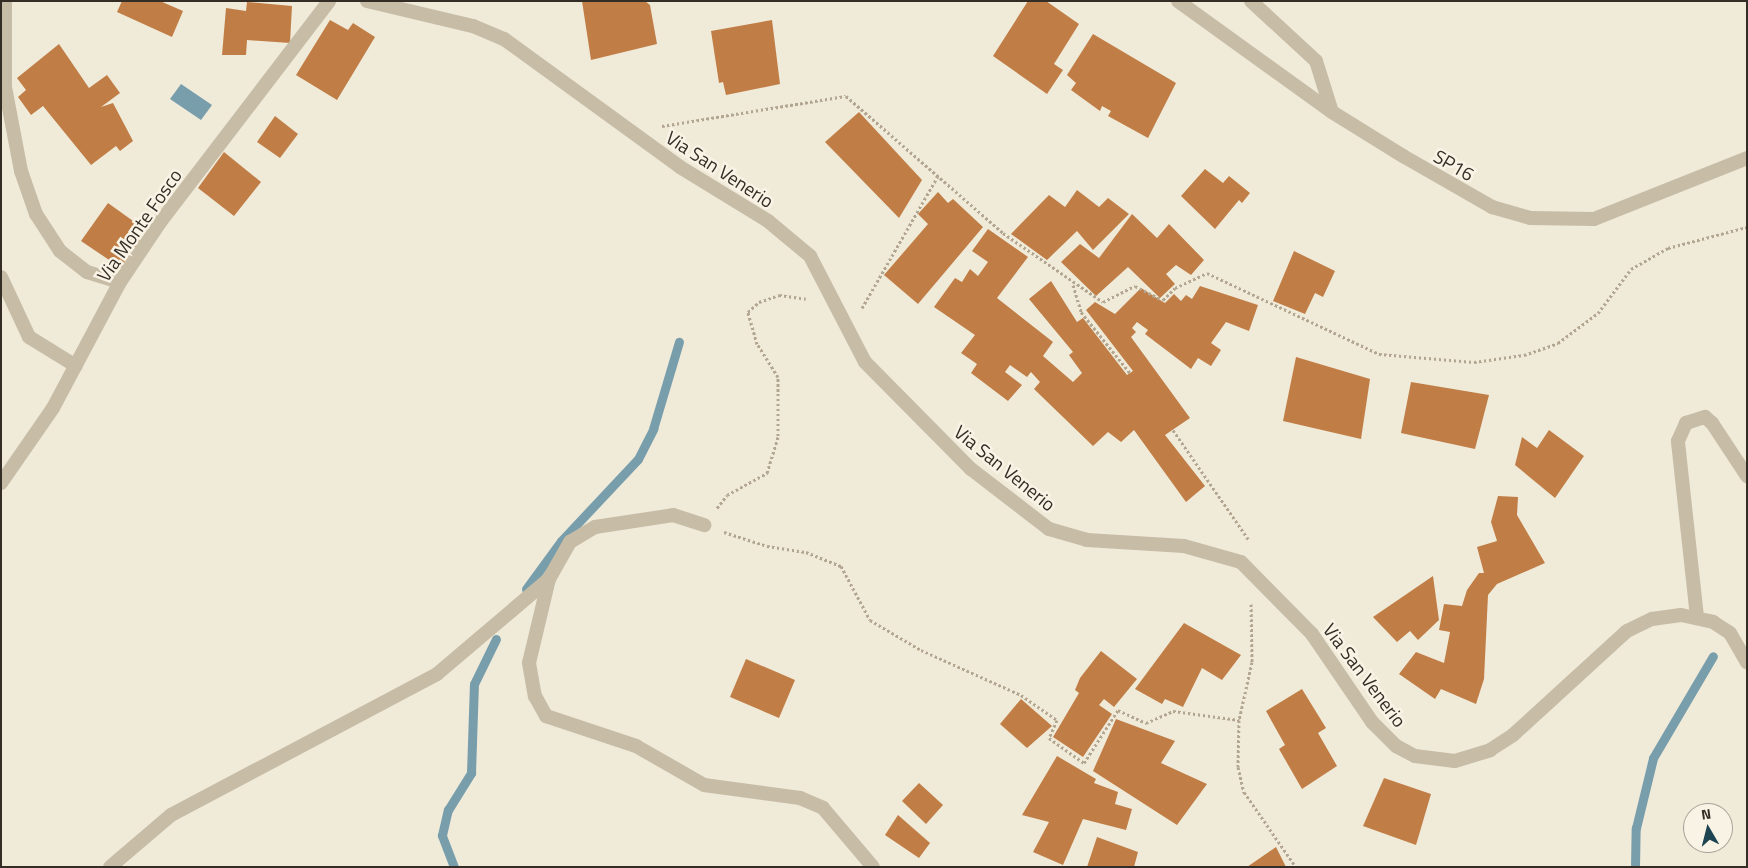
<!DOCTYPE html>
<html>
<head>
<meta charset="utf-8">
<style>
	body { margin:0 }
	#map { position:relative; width:1748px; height:868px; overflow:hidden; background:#f0ead9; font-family:"Titillium Web",sans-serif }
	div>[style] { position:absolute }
	.water>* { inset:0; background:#799eab }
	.stream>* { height:9px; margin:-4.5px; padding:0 4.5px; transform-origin:4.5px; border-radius:4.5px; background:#799eab }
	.building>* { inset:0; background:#c07e46 }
	.path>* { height:3px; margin-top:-1.5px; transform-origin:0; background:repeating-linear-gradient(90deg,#b3a690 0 2.5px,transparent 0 5px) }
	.minor>* { height:14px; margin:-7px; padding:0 7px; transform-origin:7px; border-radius:7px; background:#c7bca6 }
	.tertiary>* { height:14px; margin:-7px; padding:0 7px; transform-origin:7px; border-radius:7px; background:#c7bca6 }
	span { translate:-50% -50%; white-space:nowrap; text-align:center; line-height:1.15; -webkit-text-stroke:5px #f8f3e5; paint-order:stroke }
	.street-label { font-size:19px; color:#332d26 }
	.frame { position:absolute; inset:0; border:2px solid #332d26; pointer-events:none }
	.north { position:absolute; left:1683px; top:803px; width:50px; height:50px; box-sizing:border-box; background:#f8f3e5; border:1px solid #a9a499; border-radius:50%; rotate:352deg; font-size:14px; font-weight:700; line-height:20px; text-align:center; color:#332d26 }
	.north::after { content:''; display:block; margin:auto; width:18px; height:22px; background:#1e4452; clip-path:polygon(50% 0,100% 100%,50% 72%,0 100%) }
</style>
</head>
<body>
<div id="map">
	<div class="water">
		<div style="clip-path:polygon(181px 84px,212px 105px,201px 120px,170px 99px)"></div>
	</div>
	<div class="stream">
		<div style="left:526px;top:589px;width:59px;rotate:-53.9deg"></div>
		<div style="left:561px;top:541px;width:112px;rotate:-46.8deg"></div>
		<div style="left:638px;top:459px;width:34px;rotate:-63deg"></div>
		<div style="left:653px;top:429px;width:91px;rotate:-73.4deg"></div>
		<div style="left:454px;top:867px;width:34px;rotate:-111deg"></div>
		<div style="left:442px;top:835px;width:26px;rotate:-77deg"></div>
		<div style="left:448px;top:810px;width:44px;rotate:-58.1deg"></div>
		<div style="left:471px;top:773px;width:89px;rotate:-88.1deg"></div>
		<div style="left:474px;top:684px;width:50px;rotate:-63.9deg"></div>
		<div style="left:1635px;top:867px;width:39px;rotate:-89deg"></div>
		<div style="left:1636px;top:828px;width:72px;rotate:-76.3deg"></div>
		<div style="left:1653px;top:758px;width:118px;rotate:-59.5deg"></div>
	</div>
	<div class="building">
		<div style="clip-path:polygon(122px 1px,160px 1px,183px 11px,172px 37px,117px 12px)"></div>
		<div style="clip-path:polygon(582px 1px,645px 1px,650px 5px,657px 44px,591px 60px)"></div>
		<div style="clip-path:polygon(1028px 1px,1046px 1px,1079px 24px,1054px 64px,1063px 70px,1047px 94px,993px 56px)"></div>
		<div style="clip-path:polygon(247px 2px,292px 6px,290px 43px,247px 40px,246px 55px,222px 55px,226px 8px,246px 11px)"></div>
		<div style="clip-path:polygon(330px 20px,348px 30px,353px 23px,375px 37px,337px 100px,296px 75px)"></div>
		<div style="clip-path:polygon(772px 20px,780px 84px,726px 95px,723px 82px,719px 83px,711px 31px)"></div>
		<div style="clip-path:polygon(1093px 34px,1176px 83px,1148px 138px,1108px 116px,1111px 111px,1102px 106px,1100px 111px,1071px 90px,1076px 83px,1067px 75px)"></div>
		<div style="clip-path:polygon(59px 44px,89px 88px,107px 75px,120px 93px,101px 107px,113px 103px,133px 141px,120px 151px,116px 146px,91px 165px,43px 106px,31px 115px,18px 97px,26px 90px,17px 78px)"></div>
		<div style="clip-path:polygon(859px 112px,922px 180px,899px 218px,825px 142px)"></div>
		<div style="clip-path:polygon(275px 116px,298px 134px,280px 158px,257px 142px)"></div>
		<div style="clip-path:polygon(224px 152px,261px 182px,234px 216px,198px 188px)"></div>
		<div style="clip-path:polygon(1205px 169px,1223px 183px,1229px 176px,1250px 193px,1242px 203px,1239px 200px,1215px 229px,1181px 196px)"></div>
		<div style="clip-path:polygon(1077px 190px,1099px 207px,1108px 198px,1129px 214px,1093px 250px,1077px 231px,1047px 260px,1011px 234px,1049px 195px,1065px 207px)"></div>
		<div style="clip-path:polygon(938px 192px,948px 203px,953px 199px,983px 227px,918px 304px,884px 275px,928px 224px,918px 214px)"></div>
		<div style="clip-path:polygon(108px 203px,147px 231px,121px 268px,81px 241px)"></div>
		<div style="clip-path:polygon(1132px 214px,1157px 238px,1169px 224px,1204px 260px,1191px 275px,1176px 265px,1166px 274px,1175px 284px,1160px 298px,1128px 267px,1096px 296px,1061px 262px,1080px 244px,1099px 258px)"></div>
		<div style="clip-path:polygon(988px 229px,1028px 257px,997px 298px,1053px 342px,1043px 356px,1073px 382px,1082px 373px,1069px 355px,1073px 352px,1029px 299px,1051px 281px,1077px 322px,1083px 318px,1127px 375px,1133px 371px,1086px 310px,1095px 302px,1115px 314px,1141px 288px,1165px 303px,1174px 294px,1181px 301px,1186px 295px,1192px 299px,1200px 286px,1258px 305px,1249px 331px,1226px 322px,1211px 343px,1221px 350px,1211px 366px,1198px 358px,1191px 369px,1145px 334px,1148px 330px,1137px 322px,1132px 328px,1136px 332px,1131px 337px,1190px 418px,1165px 435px,1205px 486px,1186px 502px,1134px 430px,1121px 442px,1108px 432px,1093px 446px,1034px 389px,1040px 382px,1031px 372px,1027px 377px,1010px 365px,1005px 372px,1022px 385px,1008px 401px,971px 373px,977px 364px,961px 353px,975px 335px,934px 307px,955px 278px,962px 282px,970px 269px,978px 276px,988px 262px,972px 251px)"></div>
		<div style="clip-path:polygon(1294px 251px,1335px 271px,1323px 297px,1315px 293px,1305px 314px,1273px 301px)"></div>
		<div style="clip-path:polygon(1296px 357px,1370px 379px,1361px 439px,1283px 421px)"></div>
		<div style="clip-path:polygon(1411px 382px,1489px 395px,1475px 449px,1401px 433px)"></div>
		<div style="clip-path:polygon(1549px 430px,1584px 456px,1555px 498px,1515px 465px,1522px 437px,1537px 448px)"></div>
		<div style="clip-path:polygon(1498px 496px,1518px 497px,1517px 515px,1545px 563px,1497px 584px,1488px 595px,1484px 679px,1476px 704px,1441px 689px,1435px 699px,1399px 674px,1416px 652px,1444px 663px,1450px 632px,1439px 630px,1444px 604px,1462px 606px,1467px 590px,1479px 573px,1484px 573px,1477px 547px,1497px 541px,1491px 522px)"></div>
		<div style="clip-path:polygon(1433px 576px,1439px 620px,1418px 640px,1410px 631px,1397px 642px,1373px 617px)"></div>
		<div style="clip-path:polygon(1184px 623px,1241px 655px,1222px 680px,1202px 668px,1183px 707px,1165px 699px,1162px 704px,1135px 689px)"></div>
		<div style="clip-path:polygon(1101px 651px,1137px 679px,1114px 707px,1104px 699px,1099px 705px,1112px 714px,1083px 757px,1053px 737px,1079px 693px,1075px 690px,1080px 678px)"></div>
		<div style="clip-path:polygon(746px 659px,795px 680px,779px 718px,730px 697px)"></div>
		<div style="clip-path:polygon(1302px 689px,1326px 728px,1318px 733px,1337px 766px,1302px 789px,1279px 749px,1285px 745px,1266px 711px)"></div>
		<div style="clip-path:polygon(1021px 699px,1052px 726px,1027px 748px,1000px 724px)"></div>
		<div style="clip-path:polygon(1116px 719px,1175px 741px,1161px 763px,1207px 784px,1177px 825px,1093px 771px)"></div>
		<div style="clip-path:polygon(1057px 756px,1096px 779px,1094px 783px,1118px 792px,1115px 804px,1132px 809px,1126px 830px,1083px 819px,1063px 865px,1033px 852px,1049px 822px,1022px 815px)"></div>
		<div style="clip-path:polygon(1384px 778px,1431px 794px,1416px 845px,1363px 826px)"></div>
		<div style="clip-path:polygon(919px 783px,943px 805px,926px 824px,902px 801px)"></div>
		<div style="clip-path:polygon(898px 815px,930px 843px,919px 858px,885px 835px)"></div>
		<div style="clip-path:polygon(1097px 837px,1138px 852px,1134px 867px,1087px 867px)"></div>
		<div style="clip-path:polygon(1276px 847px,1286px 867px,1247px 867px)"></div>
	</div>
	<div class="path">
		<div style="left:662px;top:126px;width:186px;rotate:-9.3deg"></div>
		<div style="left:846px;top:96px;width:208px;rotate:41.1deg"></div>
		<div style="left:1003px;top:233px;width:121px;rotate:34.6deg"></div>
		<div style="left:1103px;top:302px;width:36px;rotate:-27deg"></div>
		<div style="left:1135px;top:286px;width:31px;rotate:27deg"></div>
		<div style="left:1163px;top:300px;width:17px;rotate:-45deg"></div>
		<div style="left:1175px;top:288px;width:35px;rotate:-25deg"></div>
		<div style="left:1207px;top:273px;width:190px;rotate:25.2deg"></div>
		<div style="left:1379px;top:354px;width:95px;rotate:4.8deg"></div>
		<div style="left:1474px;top:362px;width:50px;rotate:-8deg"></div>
		<div style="left:1524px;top:355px;width:36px;rotate:-19deg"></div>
		<div style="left:1558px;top:343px;width:50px;rotate:-36.9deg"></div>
		<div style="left:1598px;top:313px;width:55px;rotate:-53.1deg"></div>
		<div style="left:1631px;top:269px;width:43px;rotate:-29.6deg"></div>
		<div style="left:1668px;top:248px;width:82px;rotate:-14.9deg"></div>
		<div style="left:1073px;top:285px;width:28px;rotate:73deg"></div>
		<div style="left:1081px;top:312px;width:78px;rotate:51.2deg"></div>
		<div style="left:862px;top:308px;width:152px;rotate:-60.1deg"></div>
		<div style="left:1173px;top:430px;width:134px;rotate:55.4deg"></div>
		<div style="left:717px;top:508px;width:16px;rotate:-52deg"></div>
		<div style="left:727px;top:495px;width:46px;rotate:-28.8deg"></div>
		<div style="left:767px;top:473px;width:39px;rotate:-73deg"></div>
		<div style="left:778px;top:436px;width:59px;rotate:-90deg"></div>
		<div style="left:778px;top:377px;width:39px;rotate:-122deg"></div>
		<div style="left:757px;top:344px;width:33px;rotate:-106deg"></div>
		<div style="left:748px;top:312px;width:15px;rotate:-42deg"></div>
		<div style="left:759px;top:302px;width:21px;rotate:-19deg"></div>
		<div style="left:779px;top:295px;width:27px;rotate:8deg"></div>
		<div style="left:724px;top:532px;width:45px;rotate:18deg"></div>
		<div style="left:767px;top:546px;width:39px;rotate:9deg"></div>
		<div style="left:806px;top:552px;width:38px;rotate:22deg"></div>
		<div style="left:841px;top:566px;width:61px;rotate:61.8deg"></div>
		<div style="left:870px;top:620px;width:59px;rotate:30.5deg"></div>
		<div style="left:921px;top:650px;width:110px;rotate:24.2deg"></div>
		<div style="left:1021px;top:695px;width:44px;rotate:34.8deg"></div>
		<div style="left:1057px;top:720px;width:20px;rotate:114deg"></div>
		<div style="left:1049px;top:738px;width:43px;rotate:35.5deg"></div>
		<div style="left:1084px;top:763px;width:63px;rotate:-57.3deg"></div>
		<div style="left:1118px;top:710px;width:31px;rotate:25deg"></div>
		<div style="left:1146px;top:723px;width:30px;rotate:-24deg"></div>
		<div style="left:1173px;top:711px;width:67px;rotate:7.8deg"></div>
		<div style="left:1251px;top:604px;width:58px;rotate:89deg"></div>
		<div style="left:1252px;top:662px;width:59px;rotate:102.6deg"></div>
		<div style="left:1239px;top:720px;width:47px;rotate:91.2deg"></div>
		<div style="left:1238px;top:767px;width:26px;rotate:77deg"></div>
		<div style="left:1244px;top:792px;width:91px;rotate:55.3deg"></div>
	</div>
	<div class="minor">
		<div style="left:5px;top:1px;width:86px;rotate:90deg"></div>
		<div style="left:5px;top:87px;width:86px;rotate:79.2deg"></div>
		<div style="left:21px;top:171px;width:46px;rotate:70.8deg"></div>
		<div style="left:36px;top:214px;width:44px;rotate:57deg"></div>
		<div style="left:60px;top:251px;width:34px;rotate:38deg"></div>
		<div style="left:87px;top:272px;width:34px;rotate:17deg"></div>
		<div style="left:1251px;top:1px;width:88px;rotate:42.7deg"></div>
		<div style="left:1316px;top:61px;width:53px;rotate:72.6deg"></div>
		<div style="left:1px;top:277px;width:66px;rotate:65deg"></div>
		<div style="left:29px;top:337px;width:55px;rotate:31.7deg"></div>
		<div style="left:1px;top:483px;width:91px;rotate:-55.3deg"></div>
		<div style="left:53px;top:408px;width:143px;rotate:-62deg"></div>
		<div style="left:120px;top:282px;width:73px;rotate:-56.1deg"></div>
		<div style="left:161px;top:221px;width:277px;rotate:-52.6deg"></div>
		<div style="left:549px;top:579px;width:86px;rotate:103.4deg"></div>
		<div style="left:529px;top:663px;width:34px;rotate:80deg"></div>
		<div style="left:535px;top:696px;width:23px;rotate:61deg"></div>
		<div style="left:546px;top:716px;width:95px;rotate:18.4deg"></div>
		<div style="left:636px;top:746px;width:78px;rotate:29.8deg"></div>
		<div style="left:704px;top:785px;width:97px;rotate:7.7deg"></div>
		<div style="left:800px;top:798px;width:25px;rotate:23deg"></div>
		<div style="left:823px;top:808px;width:77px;rotate:49.7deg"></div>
		<div style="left:1697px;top:617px;width:177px;rotate:-96.2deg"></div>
		<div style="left:1678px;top:441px;width:20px;rotate:-66deg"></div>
		<div style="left:1686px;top:423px;width:20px;rotate:-18deg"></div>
		<div style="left:1705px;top:417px;width:9px;rotate:41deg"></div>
		<div style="left:1712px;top:423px;width:64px;rotate:56.6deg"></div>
		<div style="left:110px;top:867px;width:80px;rotate:-40.4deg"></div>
		<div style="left:171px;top:815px;width:301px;rotate:-27.9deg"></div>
		<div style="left:437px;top:674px;width:147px;rotate:-40.3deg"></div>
		<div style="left:549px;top:579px;width:43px;rotate:-60.4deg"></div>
		<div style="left:570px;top:542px;width:29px;rotate:-31deg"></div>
		<div style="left:595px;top:527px;width:79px;rotate:-8.7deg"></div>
		<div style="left:673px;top:515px;width:33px;rotate:18deg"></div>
	</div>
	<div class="tertiary">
		<div style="left:367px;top:1px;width:109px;rotate:13.3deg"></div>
		<div style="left:473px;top:26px;width:34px;rotate:23deg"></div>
		<div style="left:504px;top:39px;width:218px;rotate:36deg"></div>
		<div style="left:680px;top:167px;width:103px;rotate:31.5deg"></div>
		<div style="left:768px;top:221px;width:55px;rotate:39.8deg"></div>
		<div style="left:810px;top:256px;width:119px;rotate:62.6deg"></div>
		<div style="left:865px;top:362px;width:151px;rotate:45.3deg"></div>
		<div style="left:971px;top:469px;width:98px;rotate:37.6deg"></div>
		<div style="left:1049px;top:529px;width:40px;rotate:16deg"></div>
		<div style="left:1087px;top:540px;width:97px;rotate:3.5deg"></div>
		<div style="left:1184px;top:546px;width:59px;rotate:15.7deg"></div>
		<div style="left:1241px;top:562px;width:101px;rotate:45.4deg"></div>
		<div style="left:1312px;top:634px;width:107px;rotate:55.7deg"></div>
		<div style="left:1372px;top:722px;width:34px;rotate:45deg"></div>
		<div style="left:1396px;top:746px;width:21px;rotate:28deg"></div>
		<div style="left:1415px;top:756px;width:40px;rotate:7.1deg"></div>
		<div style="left:1455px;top:761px;width:37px;rotate:-17deg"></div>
		<div style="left:1490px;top:750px;width:27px;rotate:-33deg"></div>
		<div style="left:1513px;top:735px;width:154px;rotate:-42.4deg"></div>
		<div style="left:1627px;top:631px;width:28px;rotate:-26deg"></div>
		<div style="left:1652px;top:619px;width:29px;rotate:-8deg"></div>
		<div style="left:1681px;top:615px;width:33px;rotate:12deg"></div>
		<div style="left:1713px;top:622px;width:20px;rotate:33deg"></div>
		<div style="left:1730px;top:633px;width:34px;rotate:60deg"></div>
		<div style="left:1178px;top:1px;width:190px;rotate:35.8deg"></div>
		<div style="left:1332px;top:112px;width:84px;rotate:31.8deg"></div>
		<div style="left:1403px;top:156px;width:103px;rotate:29.8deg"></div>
		<div style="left:1492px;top:207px;width:40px;rotate:16deg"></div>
		<div style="left:1530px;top:218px;width:64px;rotate:0.9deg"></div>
		<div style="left:1594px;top:219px;width:165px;rotate:-21.7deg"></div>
	</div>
	<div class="street-label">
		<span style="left:1454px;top:165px;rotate:30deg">SP16</span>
		<span style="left:720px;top:169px;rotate:33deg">Via San Venerio</span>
		<span style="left:139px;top:225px;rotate:-55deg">Via Monte Fosco</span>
		<span style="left:1005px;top:468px;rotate:39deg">Via San Venerio</span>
		<span style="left:1365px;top:675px;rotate:53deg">Via San Venerio</span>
	</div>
	<div class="frame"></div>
	<div class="north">N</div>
</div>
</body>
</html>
